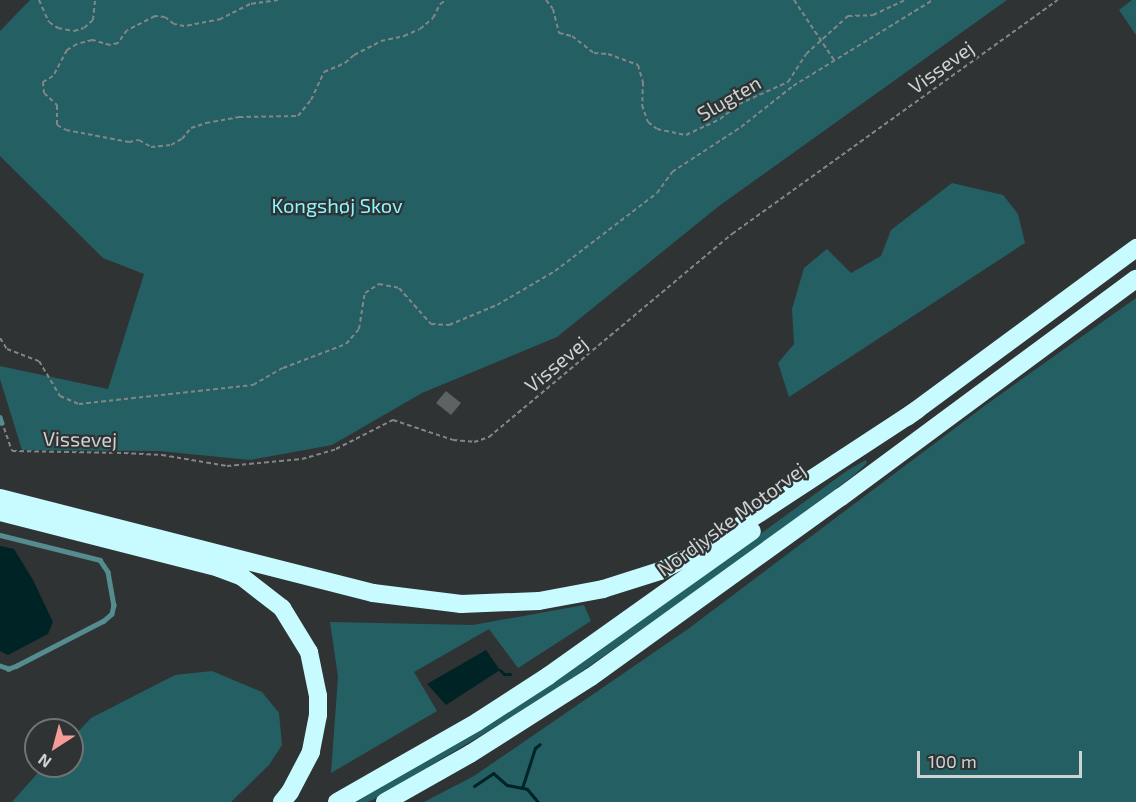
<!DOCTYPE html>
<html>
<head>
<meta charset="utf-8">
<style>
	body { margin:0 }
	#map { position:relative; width:1136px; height:802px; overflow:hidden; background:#2f3333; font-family:"Exo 2",sans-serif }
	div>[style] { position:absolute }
	.green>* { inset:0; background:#245f64 }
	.water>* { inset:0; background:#002326 }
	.stream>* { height:3px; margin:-1.5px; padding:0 1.5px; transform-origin:1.5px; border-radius:1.5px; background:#002326 }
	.building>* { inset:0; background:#5e6263 }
	.path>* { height:2px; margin-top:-1px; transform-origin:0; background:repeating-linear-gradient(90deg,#828686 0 4.5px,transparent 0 7.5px) }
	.service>* { height:4.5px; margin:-2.25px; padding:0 2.25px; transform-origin:2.25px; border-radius:2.25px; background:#558c90 }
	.motorway>* { height:18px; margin:-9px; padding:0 9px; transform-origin:9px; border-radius:9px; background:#c8fbff }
	span { translate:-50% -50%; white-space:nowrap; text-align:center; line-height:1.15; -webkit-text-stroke:4.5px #2f3333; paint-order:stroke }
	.street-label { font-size:20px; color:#cfd2d2 }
	.park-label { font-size:20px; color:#8cf5fe }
	.north { position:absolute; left:24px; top:718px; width:60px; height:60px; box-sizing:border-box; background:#2f3333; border:2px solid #6f7373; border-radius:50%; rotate:216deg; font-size:16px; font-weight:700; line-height:24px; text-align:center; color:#cfd2d2 }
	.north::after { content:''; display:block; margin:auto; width:21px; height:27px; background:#f59b98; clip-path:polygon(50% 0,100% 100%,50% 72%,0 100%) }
	.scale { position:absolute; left:917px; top:751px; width:165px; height:27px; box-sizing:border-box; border:3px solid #cfd2d2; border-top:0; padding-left:8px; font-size:18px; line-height:21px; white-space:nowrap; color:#cfd2d2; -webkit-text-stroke:4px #2f3333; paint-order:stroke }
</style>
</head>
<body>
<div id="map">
	<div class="green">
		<div style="clip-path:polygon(30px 0,1007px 0,719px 206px,557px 337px,422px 393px,332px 445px,250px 460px,159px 451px,22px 450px,0 379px,0 366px,108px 389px,144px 274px,103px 258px,0 156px,0 31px)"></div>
		<div style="clip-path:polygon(1132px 0,1136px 0,1136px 35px,1119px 10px)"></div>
		<div style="clip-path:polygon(952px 183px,1003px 195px,1018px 214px,1025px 243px,789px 397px,778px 363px,794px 344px,792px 309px,804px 268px,827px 249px,851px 273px,881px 256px,891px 230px)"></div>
		<div style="clip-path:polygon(1136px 298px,1136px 802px,424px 802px,474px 776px,688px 629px,987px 404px)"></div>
		<div style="clip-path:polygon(866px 460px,867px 463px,853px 476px,757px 548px,544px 698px,374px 799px,368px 802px,350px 802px,752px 540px,848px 470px)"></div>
		<div style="clip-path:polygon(584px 605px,591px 621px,518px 668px,489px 629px,414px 672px,437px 711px,331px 773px,338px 677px,330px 622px,473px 625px)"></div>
		<div style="clip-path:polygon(212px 671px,262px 692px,279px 713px,282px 745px,269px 765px,231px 802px,12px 802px,44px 766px,72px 766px,72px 738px,91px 718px,175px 675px)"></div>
	</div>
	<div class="water">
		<div style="clip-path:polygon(0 546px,14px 549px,33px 580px,53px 622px,48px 634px,8px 655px,0 651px)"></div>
		<div style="clip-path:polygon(486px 650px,500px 670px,446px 705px,427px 684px)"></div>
	</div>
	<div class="stream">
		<div style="left:500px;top:670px;width:6px;rotate:45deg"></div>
		<div style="left:504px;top:674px;width:6px"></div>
		<div style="left:474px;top:786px;width:23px;rotate:-34deg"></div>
		<div style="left:493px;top:773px;width:18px;rotate:41deg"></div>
		<div style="left:507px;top:785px;width:20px;rotate:11deg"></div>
		<div style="left:527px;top:789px;width:17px;rotate:50deg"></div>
		<div style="left:522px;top:788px;width:42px;rotate:-72deg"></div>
		<div style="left:535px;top:748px;width:6px;rotate:-39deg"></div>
	</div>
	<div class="building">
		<div style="clip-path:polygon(446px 391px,461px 403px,451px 415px,436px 403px)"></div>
	</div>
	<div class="path">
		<div style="left:39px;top:0;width:24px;rotate:66deg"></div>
		<div style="left:49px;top:22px;width:11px;rotate:34deg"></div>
		<div style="left:58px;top:28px;width:16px;rotate:11deg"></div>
		<div style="left:74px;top:31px;width:10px;rotate:-17deg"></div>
		<div style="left:84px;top:28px;width:12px;rotate:-42deg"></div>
		<div style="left:93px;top:20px;width:20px;rotate:-84deg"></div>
		<div style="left:278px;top:0;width:28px;rotate:172deg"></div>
		<div style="left:250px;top:4px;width:33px;rotate:153deg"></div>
		<div style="left:221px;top:19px;width:38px;rotate:169deg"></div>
		<div style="left:184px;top:26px;width:10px;rotate:-169deg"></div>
		<div style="left:174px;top:24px;width:11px;rotate:-142deg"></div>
		<div style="left:165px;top:17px;width:10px;rotate:-174deg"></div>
		<div style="left:155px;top:16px;width:31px;rotate:153deg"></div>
		<div style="left:127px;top:30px;width:16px;rotate:125deg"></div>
		<div style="left:118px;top:43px;width:8px;rotate:166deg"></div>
		<div style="left:110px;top:45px;width:19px;rotate:-164deg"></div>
		<div style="left:92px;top:40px;width:16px;rotate:165deg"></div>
		<div style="left:77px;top:44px;width:12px;rotate:149deg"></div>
		<div style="left:67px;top:50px;width:30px;rotate:118deg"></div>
		<div style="left:53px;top:76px;width:12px;rotate:149deg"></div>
		<div style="left:43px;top:82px;width:11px;rotate:85deg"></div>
		<div style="left:44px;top:93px;width:18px;rotate:43deg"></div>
		<div style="left:57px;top:105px;width:20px;rotate:90deg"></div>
		<div style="left:57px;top:125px;width:10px;rotate:29deg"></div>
		<div style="left:66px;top:130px;width:64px;rotate:10.8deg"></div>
		<div style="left:129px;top:142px;width:10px;rotate:-11deg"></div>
		<div style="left:139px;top:140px;width:14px;rotate:30deg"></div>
		<div style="left:151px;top:147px;width:20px;rotate:-6deg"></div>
		<div style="left:171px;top:145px;width:13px;rotate:-29deg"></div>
		<div style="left:182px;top:139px;width:14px;rotate:-51deg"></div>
		<div style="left:191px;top:128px;width:16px;rotate:-18deg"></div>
		<div style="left:206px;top:123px;width:34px;rotate:-10deg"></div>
		<div style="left:239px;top:117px;width:59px;rotate:-1deg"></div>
		<div style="left:298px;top:116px;width:21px;rotate:-51deg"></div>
		<div style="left:311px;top:100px;width:31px;rotate:-65deg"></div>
		<div style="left:324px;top:72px;width:23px;rotate:-23deg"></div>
		<div style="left:345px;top:63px;width:12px;rotate:-42deg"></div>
		<div style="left:354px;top:55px;width:30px;rotate:-27deg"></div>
		<div style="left:381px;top:41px;width:24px;rotate:-12deg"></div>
		<div style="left:404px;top:36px;width:17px;rotate:-24deg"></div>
		<div style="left:420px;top:29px;width:17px;rotate:-40deg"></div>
		<div style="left:433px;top:18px;width:16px;rotate:-63deg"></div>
		<div style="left:440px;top:4px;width:8px;rotate:-30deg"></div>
		<div style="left:546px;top:0;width:11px;rotate:52deg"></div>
		<div style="left:553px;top:9px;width:25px;rotate:76deg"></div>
		<div style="left:559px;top:33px;width:13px;rotate:13deg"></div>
		<div style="left:572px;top:36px;width:28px;rotate:38deg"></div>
		<div style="left:594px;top:53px;width:14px;rotate:4deg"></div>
		<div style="left:608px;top:54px;width:32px;rotate:20deg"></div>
		<div style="left:638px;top:65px;width:18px;rotate:74deg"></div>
		<div style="left:643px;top:82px;width:23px;rotate:92deg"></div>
		<div style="left:642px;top:105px;width:18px;rotate:71deg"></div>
		<div style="left:648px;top:122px;width:11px;rotate:38deg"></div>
		<div style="left:657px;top:129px;width:30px;rotate:12deg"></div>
		<div style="left:686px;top:135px;width:38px;rotate:-25deg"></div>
		<div style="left:720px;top:119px;width:24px;rotate:-38deg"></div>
		<div style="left:739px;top:104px;width:54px;rotate:-24.2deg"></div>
		<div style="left:788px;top:82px;width:33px;rotate:-57deg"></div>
		<div style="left:806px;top:54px;width:57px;rotate:-42.1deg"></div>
		<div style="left:848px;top:16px;width:25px;rotate:-2deg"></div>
		<div style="left:873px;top:15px;width:35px;rotate:-25deg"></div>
		<div style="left:794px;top:0;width:72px;rotate:56.3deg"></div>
		<div style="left:0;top:338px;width:13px;rotate:58deg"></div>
		<div style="left:7px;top:349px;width:34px;rotate:21deg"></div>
		<div style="left:39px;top:361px;width:41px;rotate:59deg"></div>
		<div style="left:60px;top:396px;width:21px;rotate:23deg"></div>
		<div style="left:79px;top:404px;width:175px;rotate:-6.2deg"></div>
		<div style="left:253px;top:385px;width:34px;rotate:-30deg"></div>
		<div style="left:283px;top:368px;width:67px;rotate:-20.9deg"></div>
		<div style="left:346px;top:344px;width:20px;rotate:-49deg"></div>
		<div style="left:359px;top:329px;width:36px;rotate:-81deg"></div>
		<div style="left:365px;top:293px;width:17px;rotate:-33deg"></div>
		<div style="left:379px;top:284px;width:20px;rotate:11deg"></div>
		<div style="left:399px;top:288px;width:48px;rotate:48.4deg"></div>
		<div style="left:431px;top:324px;width:18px;rotate:3deg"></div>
		<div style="left:449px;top:325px;width:52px;rotate:-22.6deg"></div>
		<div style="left:497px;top:305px;width:67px;rotate:-30.4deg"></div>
		<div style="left:555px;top:271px;width:128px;rotate:-37.4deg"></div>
		<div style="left:657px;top:193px;width:26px;rotate:-54deg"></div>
		<div style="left:672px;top:172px;width:82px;rotate:-33.1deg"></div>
		<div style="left:741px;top:127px;width:66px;rotate:-38.3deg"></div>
		<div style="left:793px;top:86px;width:164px;rotate:-31.6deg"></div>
		<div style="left:4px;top:428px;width:24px;rotate:71deg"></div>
		<div style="left:12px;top:451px;width:112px;rotate:1deg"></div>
		<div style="left:124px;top:453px;width:38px;rotate:3deg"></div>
		<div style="left:162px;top:455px;width:66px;rotate:9.6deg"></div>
		<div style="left:227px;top:466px;width:75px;rotate:-5.3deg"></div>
		<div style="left:302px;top:459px;width:35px;rotate:-16deg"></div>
		<div style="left:336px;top:449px;width:64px;rotate:-27deg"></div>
		<div style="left:393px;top:420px;width:63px;rotate:18.4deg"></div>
		<div style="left:453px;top:440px;width:21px;rotate:5deg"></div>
		<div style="left:474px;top:442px;width:16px;rotate:-18deg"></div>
		<div style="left:489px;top:437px;width:317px;rotate:-39.9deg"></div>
		<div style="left:732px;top:234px;width:401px;rotate:-35.7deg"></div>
	</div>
	<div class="service">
		<div style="left:0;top:417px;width:6px;rotate:72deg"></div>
		<div style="left:0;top:535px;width:103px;rotate:14deg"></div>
		<div style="left:100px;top:560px;width:14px;rotate:56deg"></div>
		<div style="left:108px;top:572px;width:34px;rotate:80deg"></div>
		<div style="left:114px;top:605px;width:9px;rotate:103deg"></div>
		<div style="left:112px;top:614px;width:11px;rotate:139deg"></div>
		<div style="left:104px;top:621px;width:98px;rotate:152.7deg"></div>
		<div style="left:17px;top:666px;width:9px;rotate:159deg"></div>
		<div style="left:9px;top:669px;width:9px;rotate:-162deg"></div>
	</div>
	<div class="motorway">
		<div style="left:907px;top:417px;width:285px;rotate:-36.4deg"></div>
		<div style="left:0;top:498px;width:385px;rotate:14.3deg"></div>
		<div style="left:373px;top:593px;width:89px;rotate:7.1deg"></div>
		<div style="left:461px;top:604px;width:78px;rotate:-2.2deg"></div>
		<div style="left:539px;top:601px;width:65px;rotate:-10.6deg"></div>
		<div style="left:603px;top:589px;width:60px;rotate:-17.5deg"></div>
		<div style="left:660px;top:571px;width:27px;rotate:-27deg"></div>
		<div style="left:684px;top:559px;width:52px;rotate:-30deg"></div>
		<div style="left:729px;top:533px;width:225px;rotate:-33.2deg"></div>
		<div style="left:0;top:512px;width:226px;rotate:14.3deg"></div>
		<div style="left:219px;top:568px;width:25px;rotate:21deg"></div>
		<div style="left:242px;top:577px;width:51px;rotate:37.8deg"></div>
		<div style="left:282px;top:608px;width:52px;rotate:58.5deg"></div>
		<div style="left:309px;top:652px;width:45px;rotate:78.4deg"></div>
		<div style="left:318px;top:696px;width:19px;rotate:90deg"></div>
		<div style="left:318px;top:715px;width:38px;rotate:101deg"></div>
		<div style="left:311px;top:752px;width:45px;rotate:117.7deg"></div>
		<div style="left:290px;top:792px;width:13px;rotate:129deg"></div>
		<div style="left:337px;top:802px;width:161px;rotate:-29.7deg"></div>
		<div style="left:477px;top:722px;width:85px;rotate:-32.9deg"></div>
		<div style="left:548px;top:676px;width:250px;rotate:-35.4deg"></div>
		<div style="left:385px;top:802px;width:98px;rotate:-29.5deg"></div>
		<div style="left:470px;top:754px;width:143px;rotate:-32.5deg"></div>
		<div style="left:591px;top:677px;width:308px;rotate:-35.8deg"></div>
		<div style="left:841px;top:497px;width:367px;rotate:-36.5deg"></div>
	</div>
	<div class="street-label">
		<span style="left:941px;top:67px;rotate:-36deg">Vissevej</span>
		<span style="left:729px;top:98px;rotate:-30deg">Slugten</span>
		<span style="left:556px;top:364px;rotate:-40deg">Vissevej</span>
		<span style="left:80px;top:439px;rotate:1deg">Vissevej</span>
		<span style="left:731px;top:519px;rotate:-36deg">Nordjyske Motorvej</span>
	</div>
	<div class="park-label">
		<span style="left:337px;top:205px">Kongshøj Skov</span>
	</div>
	<div class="north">N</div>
	<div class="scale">100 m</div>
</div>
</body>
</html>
